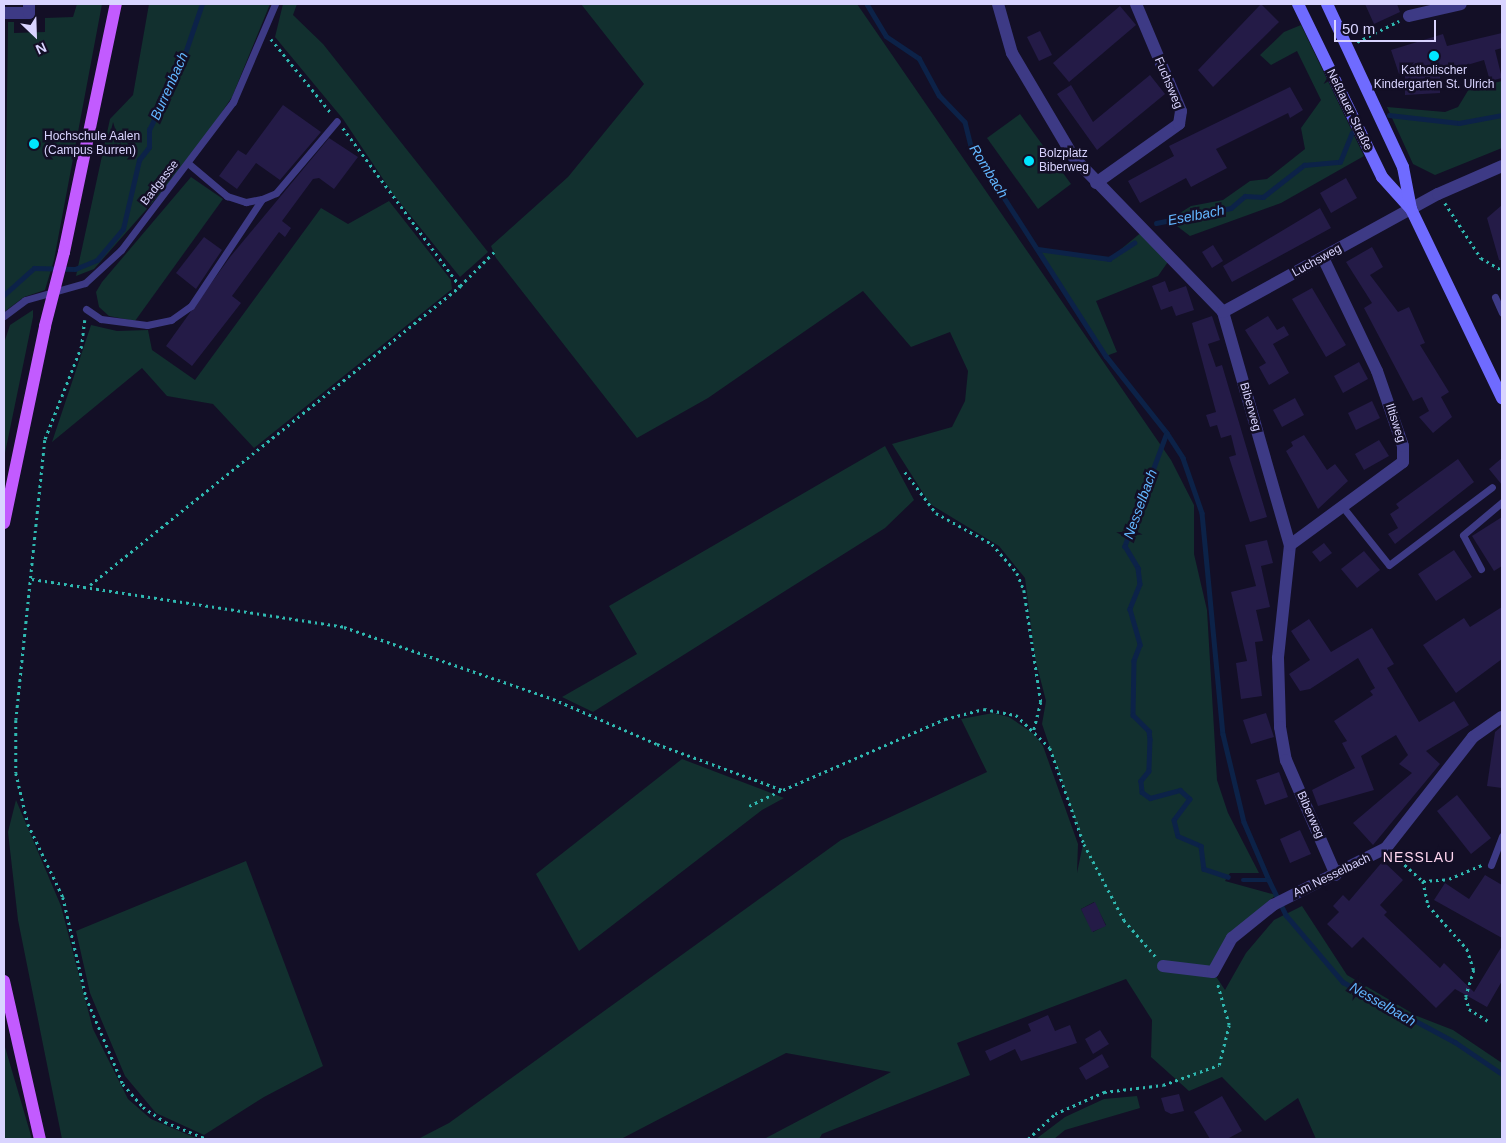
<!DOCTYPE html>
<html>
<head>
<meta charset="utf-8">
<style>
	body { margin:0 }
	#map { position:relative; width:1506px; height:1143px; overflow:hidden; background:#130f26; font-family:Arial,sans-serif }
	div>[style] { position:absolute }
	.green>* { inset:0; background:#12302f }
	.stream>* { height:4.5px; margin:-2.25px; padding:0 2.25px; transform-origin:2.25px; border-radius:2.25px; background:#0c2248 }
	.building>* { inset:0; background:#241b47 }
	.path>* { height:2.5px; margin-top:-1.25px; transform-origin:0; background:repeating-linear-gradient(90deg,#2fb8b0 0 2.5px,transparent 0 6.5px) }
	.lane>* { height:7px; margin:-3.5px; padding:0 3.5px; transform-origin:3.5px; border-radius:3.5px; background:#3d3a85 }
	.street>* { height:12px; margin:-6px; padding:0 6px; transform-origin:6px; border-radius:6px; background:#3d3a85 }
	.secondary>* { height:12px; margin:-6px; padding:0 6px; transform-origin:6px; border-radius:6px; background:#6f6bff }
	.primary>* { height:12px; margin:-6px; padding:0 6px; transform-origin:6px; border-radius:6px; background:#c25bff }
	.primary-bridge>* { height:12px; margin:-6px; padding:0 6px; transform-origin:6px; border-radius:6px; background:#c25bff }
	.dots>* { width:14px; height:14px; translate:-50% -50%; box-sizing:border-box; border:2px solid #130f26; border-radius:50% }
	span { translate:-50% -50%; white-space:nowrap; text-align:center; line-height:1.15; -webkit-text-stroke:5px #130f26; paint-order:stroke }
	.poi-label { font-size:12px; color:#d9d4ff }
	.left { translate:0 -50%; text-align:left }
	.street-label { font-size:12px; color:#d9d4ff }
	.water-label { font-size:14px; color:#62b6ff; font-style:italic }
	.neighbourhood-label { font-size:14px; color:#ffd6f0; letter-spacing:1px }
	.frame { position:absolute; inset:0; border:5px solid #d9d4ff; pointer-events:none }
	.north { position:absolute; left:10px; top:10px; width:50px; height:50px; -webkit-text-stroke:4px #130f26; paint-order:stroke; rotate:156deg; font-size:14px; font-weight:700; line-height:20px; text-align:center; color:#d9d4ff }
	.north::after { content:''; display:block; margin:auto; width:18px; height:22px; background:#d9d4ff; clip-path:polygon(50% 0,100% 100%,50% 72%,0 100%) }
	.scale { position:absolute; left:1334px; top:20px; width:102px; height:22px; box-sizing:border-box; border:2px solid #d9d4ff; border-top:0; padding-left:6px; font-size:15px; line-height:18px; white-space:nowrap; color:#d9d4ff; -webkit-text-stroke:4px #130f26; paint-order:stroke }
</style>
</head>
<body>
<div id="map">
	<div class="green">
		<div style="clip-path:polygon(77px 4px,102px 4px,54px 260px,45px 290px,24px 297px,4px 312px,8px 22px,14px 22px,14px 33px,45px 32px,45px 18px,73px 17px)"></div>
		<div style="clip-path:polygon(149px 4px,270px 4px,232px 97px,189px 161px,94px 269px,76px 276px,110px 119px,133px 95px)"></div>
		<div style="clip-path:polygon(283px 4px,297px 4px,293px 15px,323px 44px,488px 252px,460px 277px,393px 194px,343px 119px,275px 37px)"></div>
		<div style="clip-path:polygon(evenodd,581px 4px,857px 4px,1171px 460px,1194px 505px,1194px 554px,1207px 610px,1217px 780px,1228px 813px,1259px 873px,1230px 873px,1225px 881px,1276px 895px,1238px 927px,1213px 972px,1225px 990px,1246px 953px,1274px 920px,1302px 906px,1347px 975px,1417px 1016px,1453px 1030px,1502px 1063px,1502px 1139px,1316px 1139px,1298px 1098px,1265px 1121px,1222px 1077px,1189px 1091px,1151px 1057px,1152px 1020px,1126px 979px,957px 1043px,970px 1075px,822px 1134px,819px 1139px,764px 1139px,891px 1072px,786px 1053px,621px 1139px,418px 1139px,449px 1123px,841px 840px,987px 772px,961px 719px,993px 713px,1009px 717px,1034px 734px,1043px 746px,1078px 844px,1077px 873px,1083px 844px,1042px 724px,1046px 701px,1035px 658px,1025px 578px,999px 546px,930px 504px,892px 444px,952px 427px,965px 401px,968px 371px,950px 332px,911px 347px,863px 291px,708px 398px,637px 438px,496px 258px,491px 246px,568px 177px,644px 84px,581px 4px,1094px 902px,1106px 925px,1093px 932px,1081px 909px,1094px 902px)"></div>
		<div style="clip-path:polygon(1301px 25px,1364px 156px,1281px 203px,1190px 236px,1169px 220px,1191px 206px,1223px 200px,1250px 181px,1267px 179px,1305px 149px,1301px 128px,1321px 100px,1297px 51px,1271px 65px,1260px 55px,1284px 32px)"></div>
		<div style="clip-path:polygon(1502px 81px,1502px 148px,1435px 175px,1413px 164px,1387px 107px,1445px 112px,1458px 107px,1469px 89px)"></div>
		<div style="clip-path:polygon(1020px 114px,1071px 184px,1038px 209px,987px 138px)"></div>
		<div style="clip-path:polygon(191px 177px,223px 199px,135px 321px,109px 316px,99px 307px,96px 292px,102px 282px)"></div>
		<div style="clip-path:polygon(389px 201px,451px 280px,452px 289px,254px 448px,213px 404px,167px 396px,142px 368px,52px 442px,91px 325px,117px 331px,148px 330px,152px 350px,195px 380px,321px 208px,348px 224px)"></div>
		<div style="clip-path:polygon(1143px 231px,1170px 259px,1158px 276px,1096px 301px,1117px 352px,1106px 356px,1038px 249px,1109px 259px)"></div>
		<div style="clip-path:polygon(33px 310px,33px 317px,4px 458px,4px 343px,10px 325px)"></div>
		<div style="clip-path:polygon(885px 446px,914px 500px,885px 528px,593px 712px,562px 697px,637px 654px,609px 606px)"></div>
		<div style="clip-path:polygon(682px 759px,784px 798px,762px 810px,579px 951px,536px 874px)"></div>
		<div style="clip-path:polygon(16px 800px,61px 906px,93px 1029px,128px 1099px,151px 1119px,198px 1139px,62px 1139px,18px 920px,8px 832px)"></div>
		<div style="clip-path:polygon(246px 861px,323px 1066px,264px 1097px,204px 1135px,156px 1113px,125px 1076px,90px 993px,76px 931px)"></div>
		<div style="clip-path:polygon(4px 1041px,5px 1047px,32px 1139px,4px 1139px)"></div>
		<div style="clip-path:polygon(1137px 1096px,1140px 1108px,1065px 1130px,1054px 1139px,1036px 1139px,1065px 1117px,1104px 1099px)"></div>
	</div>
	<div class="stream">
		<div style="left:867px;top:4px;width:37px;rotate:59deg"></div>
		<div style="left:886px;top:36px;width:40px;rotate:34deg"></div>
		<div style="left:919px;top:58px;width:42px;rotate:61.6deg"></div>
		<div style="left:939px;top:95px;width:37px;rotate:46deg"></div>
		<div style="left:965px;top:122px;width:25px;rotate:76deg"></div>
		<div style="left:971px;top:146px;width:250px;rotate:57.3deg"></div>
		<div style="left:1106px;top:356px;width:98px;rotate:51.6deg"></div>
		<div style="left:1167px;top:433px;width:121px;rotate:110.4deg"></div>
		<div style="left:1125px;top:546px;width:26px;rotate:59deg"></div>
		<div style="left:1138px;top:568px;width:16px;rotate:83deg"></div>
		<div style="left:1140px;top:584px;width:27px;rotate:112deg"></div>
		<div style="left:1130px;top:609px;width:37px;rotate:74deg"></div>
		<div style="left:1140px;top:645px;width:17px;rotate:111deg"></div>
		<div style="left:1134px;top:661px;width:54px;rotate:91.1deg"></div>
		<div style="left:1133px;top:715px;width:23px;rotate:45deg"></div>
		<div style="left:1149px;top:731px;width:8px;rotate:83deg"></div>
		<div style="left:1150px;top:739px;width:32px;rotate:92deg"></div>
		<div style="left:1149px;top:771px;width:13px;rotate:129deg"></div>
		<div style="left:1141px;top:781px;width:11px;rotate:85deg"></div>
		<div style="left:1142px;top:792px;width:10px;rotate:37deg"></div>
		<div style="left:1150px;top:798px;width:31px;rotate:-15deg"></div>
		<div style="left:1180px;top:790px;width:13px;rotate:42deg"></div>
		<div style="left:1190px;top:799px;width:26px;rotate:127deg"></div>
		<div style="left:1174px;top:820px;width:16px;rotate:76deg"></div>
		<div style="left:1178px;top:836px;width:25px;rotate:23deg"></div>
		<div style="left:1201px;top:846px;width:23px;rotate:83deg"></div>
		<div style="left:1204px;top:869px;width:25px;rotate:18deg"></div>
		<div style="left:1389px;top:115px;width:70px;rotate:6.5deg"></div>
		<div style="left:1459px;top:123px;width:44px;rotate:-10.5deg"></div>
		<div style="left:1156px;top:223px;width:76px;rotate:-11.3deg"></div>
		<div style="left:1231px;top:208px;width:18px;rotate:-41deg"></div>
		<div style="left:1245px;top:196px;width:18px;rotate:3deg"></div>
		<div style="left:1263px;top:197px;width:52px;rotate:-38deg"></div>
		<div style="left:1304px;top:165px;width:36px;rotate:-5deg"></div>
		<div style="left:1340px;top:162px;width:31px;rotate:-68deg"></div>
		<div style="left:1038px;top:249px;width:72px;rotate:8deg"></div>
		<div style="left:1109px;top:259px;width:30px;rotate:-33deg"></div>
		<div style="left:4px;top:295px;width:40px;rotate:-42deg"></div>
		<div style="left:34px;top:268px;width:41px;rotate:1.4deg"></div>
		<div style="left:75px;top:269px;width:24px;rotate:-22deg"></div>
		<div style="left:97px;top:260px;width:40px;rotate:-50deg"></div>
		<div style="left:123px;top:229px;width:71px;rotate:-76.9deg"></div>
		<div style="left:139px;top:160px;width:16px;rotate:-52deg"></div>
		<div style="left:149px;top:147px;width:17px;rotate:-90deg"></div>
		<div style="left:149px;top:130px;width:76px;rotate:-64.1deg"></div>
		<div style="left:182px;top:62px;width:61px;rotate:-71deg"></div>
		<div style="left:1167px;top:433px;width:30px;rotate:57deg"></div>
		<div style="left:1183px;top:458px;width:58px;rotate:70.9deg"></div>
		<div style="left:1202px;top:513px;width:222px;rotate:84.6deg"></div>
		<div style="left:1223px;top:734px;width:90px;rotate:76.6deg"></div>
		<div style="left:1244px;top:822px;width:63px;rotate:66.7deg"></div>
		<div style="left:1243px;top:880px;width:26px"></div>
		<div style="left:1269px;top:880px;width:39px;rotate:64deg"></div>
		<div style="left:1286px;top:915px;width:88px;rotate:49.6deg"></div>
		<div style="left:1343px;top:982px;width:127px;rotate:28.2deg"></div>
		<div style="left:1455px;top:1042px;width:57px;rotate:34.2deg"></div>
	</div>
	<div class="building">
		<div style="clip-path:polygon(1261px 4px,1279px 22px,1213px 87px,1198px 70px)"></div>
		<div style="clip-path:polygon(1365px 4px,1397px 4px,1400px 12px,1374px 24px)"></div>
		<div style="clip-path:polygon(1120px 6px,1136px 25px,1069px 82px,1053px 63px)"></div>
		<div style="clip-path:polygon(1040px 31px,1052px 55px,1039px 61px,1027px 37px)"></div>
		<div style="clip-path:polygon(1502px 33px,1502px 48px,1495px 50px,1502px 78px,1490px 81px,1484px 60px,1440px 73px,1440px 93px,1405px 95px,1405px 72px,1399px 74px,1391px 50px,1443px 34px,1447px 46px)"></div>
		<div style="clip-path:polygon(1150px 75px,1165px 94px,1097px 150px,1057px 94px,1071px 85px,1093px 122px)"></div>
		<div style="clip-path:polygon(1290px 87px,1303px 110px,1290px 118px,1288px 113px,1216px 149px,1227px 168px,1191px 187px,1186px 178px,1140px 203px,1128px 181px,1174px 156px,1169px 146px)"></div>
		<div style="clip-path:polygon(283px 105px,321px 132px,280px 180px,256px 163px,237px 189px,219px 176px,238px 150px,246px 155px)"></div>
		<div style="clip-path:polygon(329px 138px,358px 157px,334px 189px,319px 178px,313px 179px,282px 221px,291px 228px,285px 237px,279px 232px,232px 296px,241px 303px,192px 366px,166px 346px,230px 257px)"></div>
		<div style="clip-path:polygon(1346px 178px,1357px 198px,1331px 213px,1320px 193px)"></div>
		<div style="clip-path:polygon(1502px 205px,1502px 260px,1499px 260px,1487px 218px)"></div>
		<div style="clip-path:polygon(1320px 208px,1331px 228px,1232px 282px,1223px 266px)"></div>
		<div style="clip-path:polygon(204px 237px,222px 250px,196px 289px,176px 273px)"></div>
		<div style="clip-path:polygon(1213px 245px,1223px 261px,1212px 268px,1202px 252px)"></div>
		<div style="clip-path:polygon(1372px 247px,1383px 267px,1370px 275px,1398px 312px,1409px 307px,1425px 343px,1420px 345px,1449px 392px,1441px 397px,1452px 417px,1433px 433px,1419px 417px,1429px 411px,1422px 397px,1413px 401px,1364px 308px,1372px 303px,1346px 262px)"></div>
		<div style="clip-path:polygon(1165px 281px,1169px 292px,1186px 286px,1194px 310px,1176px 316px,1172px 306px,1161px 310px,1152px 286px)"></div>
		<div style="clip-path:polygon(1312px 288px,1346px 345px,1326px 357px,1292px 299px)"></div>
		<div style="clip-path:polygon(1212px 316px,1220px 340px,1208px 344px,1216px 367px,1222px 365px,1267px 517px,1250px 522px,1229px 457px,1236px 455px,1231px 435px,1221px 438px,1217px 425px,1210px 427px,1206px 415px,1216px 412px,1192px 323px)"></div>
		<div style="clip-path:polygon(1268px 316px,1277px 330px,1284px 326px,1289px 335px,1273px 344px,1289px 373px,1269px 385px,1259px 367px,1266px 363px,1245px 330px)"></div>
		<div style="clip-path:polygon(1359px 362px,1368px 379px,1343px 393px,1334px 376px)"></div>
		<div style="clip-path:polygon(1295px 398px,1304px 415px,1282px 427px,1273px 410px)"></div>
		<div style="clip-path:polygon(1372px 401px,1380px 418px,1356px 430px,1348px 413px)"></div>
		<div style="clip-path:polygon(1304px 435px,1327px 470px,1335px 464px,1348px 481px,1318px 509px,1286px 451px,1293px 446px,1291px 442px)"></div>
		<div style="clip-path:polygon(1379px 440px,1389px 456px,1364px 470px,1355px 454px)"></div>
		<div style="clip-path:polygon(1502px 458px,1502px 485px,1489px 469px)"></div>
		<div style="clip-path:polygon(1458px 459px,1474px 482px,1395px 544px,1388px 534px,1398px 528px,1390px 514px,1399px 508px,1396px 504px)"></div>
		<div style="clip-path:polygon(1502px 517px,1502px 566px,1494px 571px,1472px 536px)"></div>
		<div style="clip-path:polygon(1267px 540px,1273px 563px,1261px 566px,1270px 607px,1256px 610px,1263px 641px,1255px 642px,1262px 696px,1241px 699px,1236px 663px,1247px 661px,1231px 592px,1256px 586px,1245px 545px)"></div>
		<div style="clip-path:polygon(1324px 543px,1332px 553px,1320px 562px,1312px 552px)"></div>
		<div style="clip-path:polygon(1454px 550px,1472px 577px,1436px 601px,1418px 574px)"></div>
		<div style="clip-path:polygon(1364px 551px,1380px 570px,1357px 588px,1341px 569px)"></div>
		<div style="clip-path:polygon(1502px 607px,1502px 659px,1456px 693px,1423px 645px,1464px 618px,1470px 627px)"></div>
		<div style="clip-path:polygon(1309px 619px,1331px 652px,1372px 628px,1394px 664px,1387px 668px,1419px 722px,1454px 701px,1469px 725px,1426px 751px,1440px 764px,1373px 845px,1353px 823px,1412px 773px,1399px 764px,1408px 755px,1396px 735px,1361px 756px,1374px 790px,1318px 806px,1312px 790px,1355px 768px,1342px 743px,1347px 741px,1334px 721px,1373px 695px,1370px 691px,1375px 688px,1358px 658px,1310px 689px,1300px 691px,1289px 674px,1310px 660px,1291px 631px)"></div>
		<div style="clip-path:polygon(1266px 713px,1274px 737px,1251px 744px,1243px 720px)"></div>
		<div style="clip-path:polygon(1501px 727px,1502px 727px,1502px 788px,1487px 786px,1495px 732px)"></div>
		<div style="clip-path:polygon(1279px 772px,1288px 797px,1265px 805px,1256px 780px)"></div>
		<div style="clip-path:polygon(1457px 795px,1491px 838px,1471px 854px,1437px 811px)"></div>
		<div style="clip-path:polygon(1300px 830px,1311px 854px,1290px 863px,1280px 839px)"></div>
		<div style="clip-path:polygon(1383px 861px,1403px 880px,1380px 905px,1387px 912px,1384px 915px,1440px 968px,1444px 963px,1474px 992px,1502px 946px,1502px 981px,1487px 1007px,1455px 989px,1436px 1008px,1363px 937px,1352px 948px,1327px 924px,1339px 912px,1333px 906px,1343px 895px,1349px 901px)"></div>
		<div style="clip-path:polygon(1485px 875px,1502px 885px,1502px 938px,1434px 900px,1445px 883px,1469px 899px)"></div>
		<div style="clip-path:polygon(1095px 902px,1106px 926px,1092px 932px,1081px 909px)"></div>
		<div style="clip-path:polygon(1048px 1015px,1055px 1031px,1070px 1025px,1077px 1043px,1021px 1061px,1015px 1049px,990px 1061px,985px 1051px,1031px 1031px,1028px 1024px)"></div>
		<div style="clip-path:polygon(1100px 1030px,1109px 1044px,1093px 1054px,1085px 1039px)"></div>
		<div style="clip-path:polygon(1102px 1054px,1109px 1067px,1086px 1080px,1079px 1068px)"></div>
		<div style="clip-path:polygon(1179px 1094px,1184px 1111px,1171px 1114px,1165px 1111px,1161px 1098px)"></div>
		<div style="clip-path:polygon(1222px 1096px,1242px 1131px,1227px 1139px,1210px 1139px,1194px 1112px)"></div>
	</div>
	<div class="path">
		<div style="left:271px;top:39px;width:97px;rotate:50.9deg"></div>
		<div style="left:1357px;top:42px;width:47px;rotate:-26.6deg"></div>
		<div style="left:343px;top:128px;width:197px;rotate:53.5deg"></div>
		<div style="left:460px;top:286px;width:49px;rotate:-45deg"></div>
		<div style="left:1445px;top:203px;width:66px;rotate:56.8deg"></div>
		<div style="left:1481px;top:258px;width:24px;rotate:30deg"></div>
		<div style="left:85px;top:320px;width:26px;rotate:97deg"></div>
		<div style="left:82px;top:346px;width:101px;rotate:111.5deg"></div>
		<div style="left:45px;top:440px;width:281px;rotate:95.9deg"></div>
		<div style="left:16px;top:720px;width:53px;rotate:90deg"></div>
		<div style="left:16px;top:773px;width:52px;rotate:76.8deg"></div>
		<div style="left:28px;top:824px;width:81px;rotate:64.4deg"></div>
		<div style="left:63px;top:897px;width:103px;rotate:77deg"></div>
		<div style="left:86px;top:997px;width:95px;rotate:67deg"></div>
		<div style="left:123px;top:1084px;width:30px;rotate:49deg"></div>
		<div style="left:143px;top:1107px;width:27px;rotate:34deg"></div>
		<div style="left:165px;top:1122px;width:45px;rotate:22deg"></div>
		<div style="left:905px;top:472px;width:51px;rotate:52.9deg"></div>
		<div style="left:936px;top:513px;width:64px;rotate:29deg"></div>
		<div style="left:992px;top:544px;width:38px;rotate:49deg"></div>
		<div style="left:1017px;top:573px;width:18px;rotate:68deg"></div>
		<div style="left:1024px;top:590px;width:113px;rotate:81.4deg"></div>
		<div style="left:1041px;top:702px;width:29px;rotate:104deg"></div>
		<div style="left:32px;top:579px;width:316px;rotate:8.7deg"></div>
		<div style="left:344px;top:627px;width:221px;rotate:19deg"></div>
		<div style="left:553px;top:699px;width:113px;rotate:23.4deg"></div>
		<div style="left:657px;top:744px;width:134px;rotate:20.1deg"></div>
		<div style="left:783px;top:790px;width:177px;rotate:-23.7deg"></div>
		<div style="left:945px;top:719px;width:40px;rotate:-14.4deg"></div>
		<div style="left:984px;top:709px;width:33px;rotate:11deg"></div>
		<div style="left:1016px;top:715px;width:47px;rotate:44.1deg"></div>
		<div style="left:1050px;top:748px;width:102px;rotate:70.5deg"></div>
		<div style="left:1084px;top:844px;width:86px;rotate:62.2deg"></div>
		<div style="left:1124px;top:920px;width:49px;rotate:49.1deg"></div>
		<div style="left:90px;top:585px;width:476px;rotate:-38.9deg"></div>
		<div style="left:749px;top:806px;width:37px;rotate:-26deg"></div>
		<div style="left:1395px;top:856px;width:38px;rotate:42deg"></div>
		<div style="left:1423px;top:881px;width:26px;rotate:-4deg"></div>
		<div style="left:1449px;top:879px;width:36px;rotate:-23deg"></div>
		<div style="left:1423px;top:881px;width:25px;rotate:78deg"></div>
		<div style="left:1428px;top:905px;width:59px;rotate:48.4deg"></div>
		<div style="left:1467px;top:949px;width:22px;rotate:72deg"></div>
		<div style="left:1474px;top:970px;width:28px;rotate:107deg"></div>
		<div style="left:1466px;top:997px;width:12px;rotate:76deg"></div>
		<div style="left:1469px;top:1009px;width:22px;rotate:32deg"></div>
		<div style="left:1028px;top:1139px;width:37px;rotate:-43deg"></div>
		<div style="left:1055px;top:1114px;width:54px;rotate:-24.2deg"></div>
		<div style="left:1104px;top:1092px;width:59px;rotate:-6.8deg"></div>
		<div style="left:1163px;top:1085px;width:59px;rotate:-19.7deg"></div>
		<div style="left:1219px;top:1065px;width:41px;rotate:-76deg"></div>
		<div style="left:1229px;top:1025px;width:44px;rotate:-105.9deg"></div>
	</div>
	<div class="lane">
		<div style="left:189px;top:164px;width:50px;rotate:40.1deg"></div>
		<div style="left:227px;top:196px;width:20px;rotate:18deg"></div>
		<div style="left:246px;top:202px;width:16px;rotate:-11deg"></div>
		<div style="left:1495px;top:297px;width:17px;rotate:66deg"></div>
		<div style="left:86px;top:309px;width:18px;rotate:34deg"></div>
		<div style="left:101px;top:319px;width:46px;rotate:7.4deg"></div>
		<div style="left:147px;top:325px;width:25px;rotate:-12deg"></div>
		<div style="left:171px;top:320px;width:24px;rotate:-35deg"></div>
		<div style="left:191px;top:306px;width:128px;rotate:-56.4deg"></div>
		<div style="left:262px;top:199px;width:15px;rotate:-23deg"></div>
		<div style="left:276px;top:193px;width:94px;rotate:-49.7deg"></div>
		<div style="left:4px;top:316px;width:26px;rotate:-37deg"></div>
		<div style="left:25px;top:300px;width:62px;rotate:-15.8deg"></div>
		<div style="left:85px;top:283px;width:49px;rotate:-42.5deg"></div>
		<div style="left:121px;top:250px;width:186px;rotate:-52.9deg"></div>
		<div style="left:233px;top:102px;width:107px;rotate:-66.8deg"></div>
		<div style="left:1342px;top:506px;width:75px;rotate:51.5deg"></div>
		<div style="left:1389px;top:565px;width:129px;rotate:-37.1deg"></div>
		<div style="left:1481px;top:569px;width:38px;rotate:-118deg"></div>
		<div style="left:1463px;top:535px;width:51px;rotate:-40.2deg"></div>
		<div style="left:1491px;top:865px;width:31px;rotate:-69deg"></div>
	</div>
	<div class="street">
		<div style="left:998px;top:4px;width:51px;rotate:74.1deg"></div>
		<div style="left:1012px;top:53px;width:122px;rotate:59.4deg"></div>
		<div style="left:1074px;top:158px;width:214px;rotate:45.9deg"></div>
		<div style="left:1223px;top:312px;width:242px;rotate:74deg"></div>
		<div style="left:1290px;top:545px;width:114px;rotate:96.1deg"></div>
		<div style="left:1278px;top:658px;width:69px;rotate:88.3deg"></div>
		<div style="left:1280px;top:727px;width:34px;rotate:80deg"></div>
		<div style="left:1286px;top:760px;width:125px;rotate:66.5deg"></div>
		<div style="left:4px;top:13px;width:25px"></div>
		<div style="left:29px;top:13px;width:9px;rotate:-90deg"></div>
		<div style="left:1409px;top:16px;width:53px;rotate:-13deg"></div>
		<div style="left:1096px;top:183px;width:102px;rotate:-35.4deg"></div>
		<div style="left:1179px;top:124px;width:13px;rotate:-81deg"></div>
		<div style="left:1181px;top:111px;width:116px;rotate:-112.8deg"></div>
		<div style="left:1223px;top:312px;width:245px;rotate:-28.8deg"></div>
		<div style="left:1438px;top:194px;width:70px;rotate:-23.6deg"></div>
		<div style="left:1290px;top:545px;width:140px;rotate:-36.3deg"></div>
		<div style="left:1403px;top:462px;width:16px;rotate:-90deg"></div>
		<div style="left:1403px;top:446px;width:79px;rotate:-109.1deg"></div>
		<div style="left:1377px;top:371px;width:125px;rotate:-115.5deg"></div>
		<div style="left:1163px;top:966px;width:50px;rotate:6.8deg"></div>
		<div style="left:1213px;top:972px;width:39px;rotate:-61deg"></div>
		<div style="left:1232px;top:938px;width:53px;rotate:-38.8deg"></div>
		<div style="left:1273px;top:905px;width:127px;rotate:-26.8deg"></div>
		<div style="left:1386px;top:848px;width:141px;rotate:-51.9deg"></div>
		<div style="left:1473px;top:737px;width:35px;rotate:-35deg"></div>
	</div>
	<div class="secondary">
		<div style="left:1298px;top:4px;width:192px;rotate:64.1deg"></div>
		<div style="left:1382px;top:177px;width:43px;rotate:47.8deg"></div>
		<div style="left:1411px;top:209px;width:210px;rotate:64.3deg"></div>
		<div style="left:1327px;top:4px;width:180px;rotate:65deg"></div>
		<div style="left:1403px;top:167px;width:43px;rotate:79.2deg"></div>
	</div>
	<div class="primary">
		<div style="left:64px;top:252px;width:253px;rotate:-78.2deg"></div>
		<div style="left:4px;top:523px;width:201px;rotate:-78.2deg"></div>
		<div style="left:4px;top:981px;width:162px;rotate:77.2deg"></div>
	</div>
	<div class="primary-bridge">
		<div style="left:45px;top:326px;width:76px;rotate:-75.6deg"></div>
	</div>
	<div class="dots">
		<div style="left:1434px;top:56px;background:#00e5ff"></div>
		<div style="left:34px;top:144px;background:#00e5ff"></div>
		<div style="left:1029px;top:161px;background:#00e5ff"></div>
	</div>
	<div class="poi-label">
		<span style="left:1434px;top:78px">Katholischer<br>Kindergarten St. Ulrich</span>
		<span class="left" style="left:44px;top:144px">Hochschule Aalen<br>(Campus Burren)</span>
		<span class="left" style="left:1039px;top:161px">Bolzplatz<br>Biberweg</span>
	</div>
	<div class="street-label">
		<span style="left:1168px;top:83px;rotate:67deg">Fuchsweg</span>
		<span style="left:1349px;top:110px;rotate:64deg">Neßlauer Straße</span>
		<span style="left:160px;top:183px;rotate:-52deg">Badgasse</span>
		<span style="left:1317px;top:261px;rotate:-29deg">Luchsweg</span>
		<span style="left:1250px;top:407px;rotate:74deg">Biberweg</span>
		<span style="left:1395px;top:423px;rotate:72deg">Iltisweg</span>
		<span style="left:1310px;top:815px;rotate:66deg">Biberweg</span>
		<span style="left:1332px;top:876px;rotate:-26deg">Am Nesselbach</span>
	</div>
	<div class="water-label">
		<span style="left:169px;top:86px;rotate:-66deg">Burrenbach</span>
		<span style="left:989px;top:171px;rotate:58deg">Rombach</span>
		<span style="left:1196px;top:215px;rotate:-11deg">Eselbach</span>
		<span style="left:1140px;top:504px;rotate:-70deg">Nesselbach</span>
		<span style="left:1383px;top:1004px;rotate:30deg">Nesselbach</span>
	</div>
	<div class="neighbourhood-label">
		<span style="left:1419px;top:857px">NESSLAU</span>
	</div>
	<div class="frame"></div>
	<div class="north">N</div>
	<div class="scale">50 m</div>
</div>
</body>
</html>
